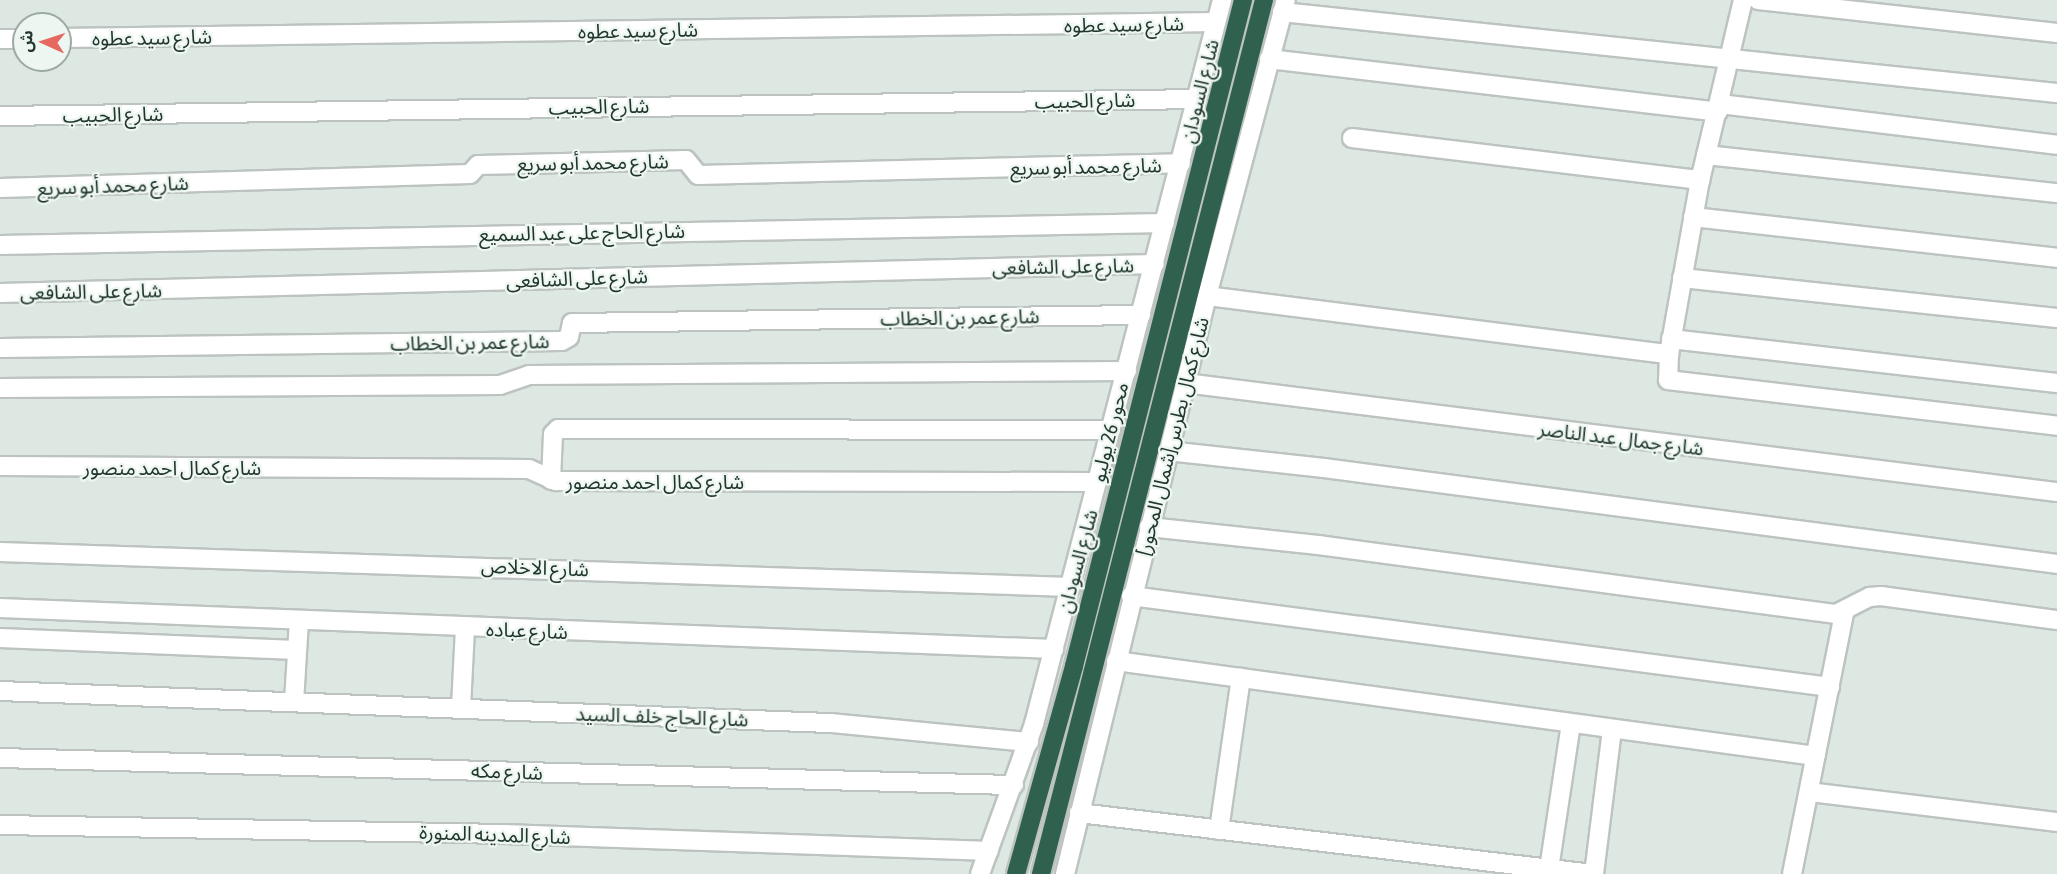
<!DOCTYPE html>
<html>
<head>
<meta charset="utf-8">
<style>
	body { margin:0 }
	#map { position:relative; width:2057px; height:874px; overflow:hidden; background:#dee8e2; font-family:"Asap Condensed","Noto Sans Arabic",sans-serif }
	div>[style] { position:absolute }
	.roads { filter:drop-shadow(2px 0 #bcc3c0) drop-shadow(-2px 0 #bcc3c0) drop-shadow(0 2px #bcc3c0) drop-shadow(0 -2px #bcc3c0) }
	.minor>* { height:18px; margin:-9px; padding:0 9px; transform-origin:9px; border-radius:9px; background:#fff }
	.highway>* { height:18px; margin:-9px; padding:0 9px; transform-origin:9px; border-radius:9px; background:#30604e }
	span { translate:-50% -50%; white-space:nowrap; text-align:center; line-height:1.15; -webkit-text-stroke:4.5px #eef6f1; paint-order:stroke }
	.street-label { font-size:20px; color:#21372d }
	.north { position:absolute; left:12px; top:12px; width:60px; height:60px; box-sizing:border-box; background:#eef6f1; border:2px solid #9caaa3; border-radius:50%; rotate:273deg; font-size:16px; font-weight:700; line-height:24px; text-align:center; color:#21372d }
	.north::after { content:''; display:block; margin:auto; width:21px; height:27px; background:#e5695f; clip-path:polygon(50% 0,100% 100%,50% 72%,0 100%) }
</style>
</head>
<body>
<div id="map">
	<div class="roads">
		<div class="minor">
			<div style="left:1743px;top:0;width:185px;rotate:103.4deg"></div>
			<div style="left:1700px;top:180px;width:177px;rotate:100.1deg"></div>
			<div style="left:1669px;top:354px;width:26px;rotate:92deg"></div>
			<div style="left:1668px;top:380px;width:392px;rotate:6.7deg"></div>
			<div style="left:1758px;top:0;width:301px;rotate:6.3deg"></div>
			<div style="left:1282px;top:12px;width:779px;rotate:5.97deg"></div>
			<div style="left:60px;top:38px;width:1156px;rotate:-0.79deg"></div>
			<div style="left:0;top:39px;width:24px"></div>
			<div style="left:1269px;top:59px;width:452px;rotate:6.7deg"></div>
			<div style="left:1720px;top:104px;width:339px;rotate:6.9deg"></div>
			<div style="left:0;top:116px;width:1197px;rotate:-0.81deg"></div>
			<div style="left:1352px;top:138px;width:351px;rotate:6.9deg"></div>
			<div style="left:1706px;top:155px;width:353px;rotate:6.2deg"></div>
			<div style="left:0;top:188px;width:470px;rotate:-1.7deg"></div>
			<div style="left:470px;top:174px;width:12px;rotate:-48deg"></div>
			<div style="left:478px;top:165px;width:208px;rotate:-1.4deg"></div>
			<div style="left:686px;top:160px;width:19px;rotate:51deg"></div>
			<div style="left:698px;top:175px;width:483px;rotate:-1.4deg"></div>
			<div style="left:1693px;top:217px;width:366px;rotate:6.4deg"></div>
			<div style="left:0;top:245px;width:1165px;rotate:-1.08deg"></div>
			<div style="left:1682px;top:278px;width:377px;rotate:6.1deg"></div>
			<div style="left:0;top:293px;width:1155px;rotate:-1.44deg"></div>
			<div style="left:1207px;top:296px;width:466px;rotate:7.2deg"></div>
			<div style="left:1671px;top:339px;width:388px;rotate:6.5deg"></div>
			<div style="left:0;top:348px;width:562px;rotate:-0.71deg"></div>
			<div style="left:562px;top:341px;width:8px;rotate:-30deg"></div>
			<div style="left:569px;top:337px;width:14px;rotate:-78deg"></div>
			<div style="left:572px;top:323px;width:569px;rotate:-0.81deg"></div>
			<div style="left:1185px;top:383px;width:879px;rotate:7.13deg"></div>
			<div style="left:0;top:388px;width:500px;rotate:-0.34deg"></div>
			<div style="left:500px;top:385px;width:31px;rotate:-19deg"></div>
			<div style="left:529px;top:375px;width:598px;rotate:-0.38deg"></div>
			<div style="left:1168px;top:451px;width:157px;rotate:6.2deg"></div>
			<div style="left:1324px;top:468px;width:739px;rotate:7.46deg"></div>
			<div style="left:0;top:466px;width:529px;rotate:0.32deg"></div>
			<div style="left:529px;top:469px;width:30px;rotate:24deg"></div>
			<div style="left:556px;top:481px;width:541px;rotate:0.11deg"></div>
			<div style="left:551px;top:480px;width:46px;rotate:-87.5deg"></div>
			<div style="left:553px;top:434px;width:7px;rotate:-45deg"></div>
			<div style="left:558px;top:429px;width:553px;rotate:0.1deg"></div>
			<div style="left:1149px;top:527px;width:170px;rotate:6.1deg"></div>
			<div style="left:1318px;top:545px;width:523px;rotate:7.59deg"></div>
			<div style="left:1836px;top:614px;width:38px;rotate:-27deg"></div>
			<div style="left:1870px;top:597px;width:11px;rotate:-5deg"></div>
			<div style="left:1881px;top:596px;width:178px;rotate:7.8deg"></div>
			<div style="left:0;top:552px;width:1071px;rotate:1.87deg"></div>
			<div style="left:1131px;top:596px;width:705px;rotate:7.42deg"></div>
			<div style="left:0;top:608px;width:1055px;rotate:2.23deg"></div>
			<div style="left:0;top:638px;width:297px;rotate:2.3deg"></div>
			<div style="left:1116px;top:661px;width:706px;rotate:7.73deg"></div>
			<div style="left:0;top:691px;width:832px;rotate:2.21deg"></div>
			<div style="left:831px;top:723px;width:199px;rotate:5.5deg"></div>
			<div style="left:294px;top:702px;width:81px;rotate:-86.5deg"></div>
			<div style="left:461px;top:707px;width:79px;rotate:-87.1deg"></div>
			<div style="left:0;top:758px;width:1014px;rotate:1.53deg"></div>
			<div style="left:1809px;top:792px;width:250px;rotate:6.9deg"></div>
			<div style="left:1079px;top:813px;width:518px;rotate:6.77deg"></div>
			<div style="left:0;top:825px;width:505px;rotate:1.02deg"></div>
			<div style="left:505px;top:834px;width:484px;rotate:2deg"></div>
			<div style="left:1219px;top:830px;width:154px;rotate:-81.8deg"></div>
			<div style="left:1549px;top:869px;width:147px;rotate:-81.4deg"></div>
			<div style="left:980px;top:874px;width:159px;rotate:-70.2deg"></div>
			<div style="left:1034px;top:724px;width:748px;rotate:-75.44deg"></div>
			<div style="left:1065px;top:874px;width:595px;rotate:-76.2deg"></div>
			<div style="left:1207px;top:296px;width:306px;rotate:-75.1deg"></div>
			<div style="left:1594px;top:874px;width:146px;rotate:-82.9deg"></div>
			<div style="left:1792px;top:874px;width:266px;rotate:-78.7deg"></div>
		</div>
		<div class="highway">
			<div style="left:1016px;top:874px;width:216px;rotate:-74.4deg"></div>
			<div style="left:1074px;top:666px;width:687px;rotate:-75.76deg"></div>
			<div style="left:1041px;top:874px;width:902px;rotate:-75.69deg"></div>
		</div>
	</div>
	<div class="street-label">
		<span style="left:1124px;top:24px;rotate:-1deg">شارع سيد عطوه</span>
		<span style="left:638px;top:30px;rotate:-1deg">شارع سيد عطوه</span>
		<span style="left:152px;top:37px;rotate:-1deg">شارع سيد عطوه</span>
		<span style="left:1199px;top:91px;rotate:-76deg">شارع السودان</span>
		<span style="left:1085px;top:100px;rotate:-1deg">شارع الحبيب</span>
		<span style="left:599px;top:106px;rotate:-1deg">شارع الحبيب</span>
		<span style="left:113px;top:114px;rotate:-1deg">شارع الحبيب</span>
		<span style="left:593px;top:162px;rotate:-1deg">شارع محمد أبو سريع</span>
		<span style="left:1086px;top:166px;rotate:-1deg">شارع محمد أبو سريع</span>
		<span style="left:113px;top:185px;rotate:-2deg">شارع محمد أبو سريع</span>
		<span style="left:582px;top:232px;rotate:-1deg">شارع الحاج على عبد السميع</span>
		<span style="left:1063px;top:266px;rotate:-1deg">شارع على الشافعى</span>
		<span style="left:577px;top:278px;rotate:-2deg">شارع على الشافعى</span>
		<span style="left:91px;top:291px;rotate:-1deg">شارع على الشافعى</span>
		<span style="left:960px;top:317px;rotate:-1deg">شارع عمر بن الخطاب</span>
		<span style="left:470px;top:342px;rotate:-1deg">شارع عمر بن الخطاب</span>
		<span style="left:1109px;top:432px;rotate:-76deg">محور 26 يوليو</span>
		<span style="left:1172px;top:436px;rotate:-76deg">شارع كمال بطرس[شمال المحور]</span>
		<span style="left:1621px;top:438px;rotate:7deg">شارع جمال عبد الناصر</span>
		<span style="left:172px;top:467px">شارع كمال احمد منصور</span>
		<span style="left:655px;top:481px">شارع كمال احمد منصور</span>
		<span style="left:1077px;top:561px;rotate:-75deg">شارع السودان</span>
		<span style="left:535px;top:567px;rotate:2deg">شارع الاخلاص</span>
		<span style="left:527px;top:630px;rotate:2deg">شارع عباده</span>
		<span style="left:662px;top:716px;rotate:2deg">شارع الحاج خلف السيد</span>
		<span style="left:507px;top:771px;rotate:2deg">شارع مكه</span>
		<span style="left:495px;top:834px;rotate:2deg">شارع المدينه المنورة</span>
	</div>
	<div class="north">ش</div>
</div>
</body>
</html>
